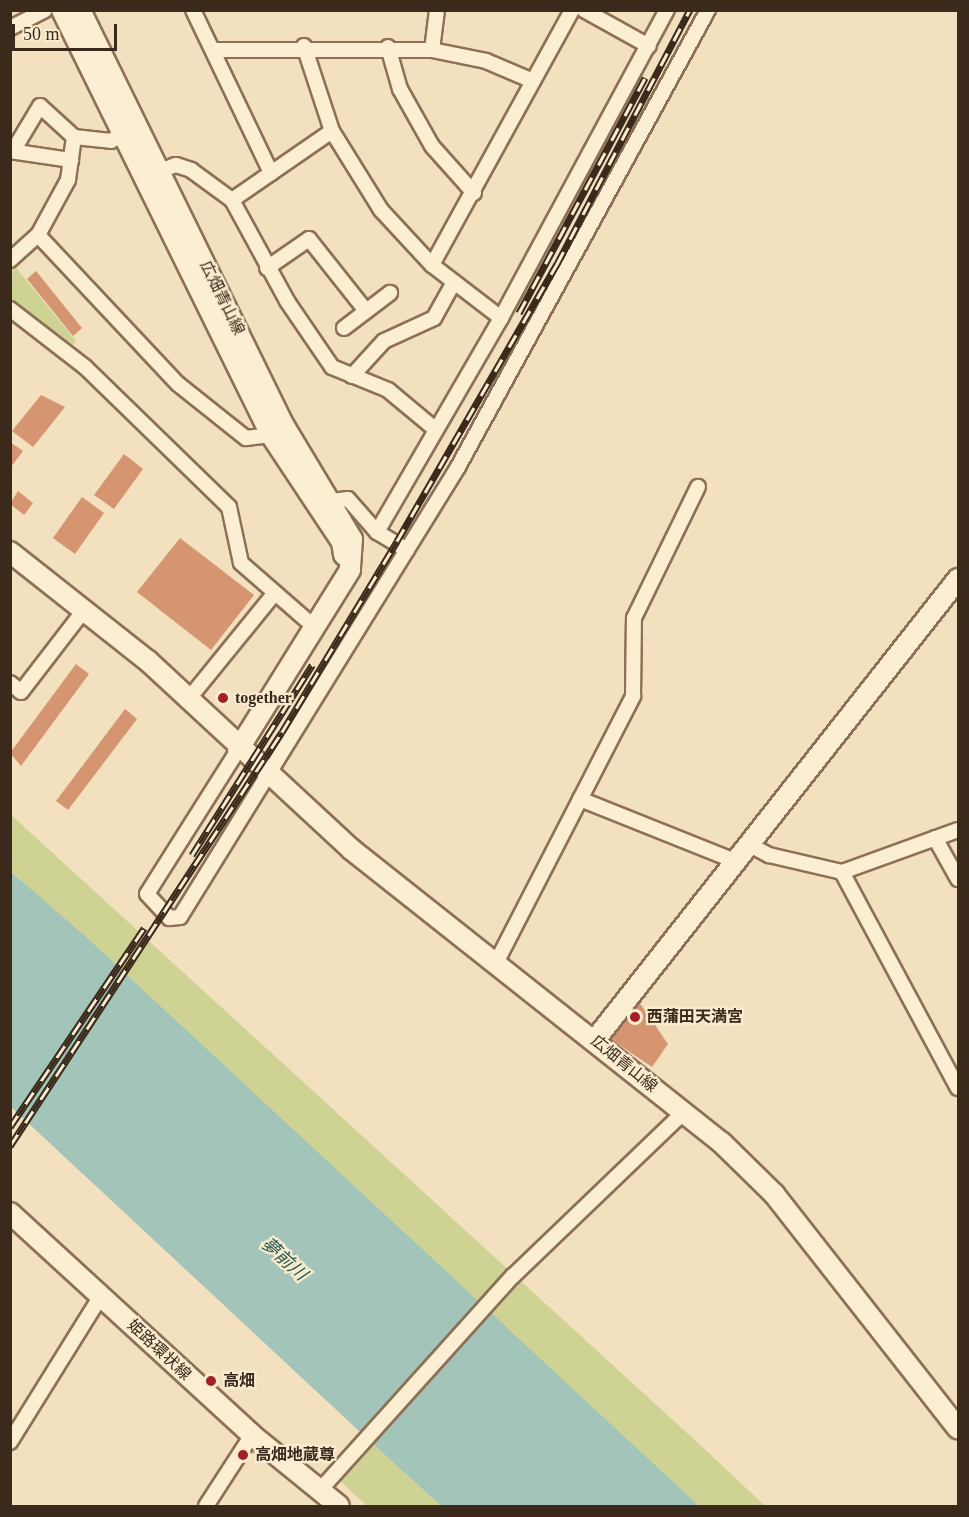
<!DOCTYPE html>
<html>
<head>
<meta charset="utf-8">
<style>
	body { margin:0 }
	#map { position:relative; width:969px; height:1517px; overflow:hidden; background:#f2e0bf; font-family:"Times New Roman","Noto Sans JP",serif }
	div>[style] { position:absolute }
	.green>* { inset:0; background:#ced292 }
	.water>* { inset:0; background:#a3c4b8 }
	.building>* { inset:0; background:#d59571 }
	.roads { filter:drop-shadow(2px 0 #8d7055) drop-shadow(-2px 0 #8d7055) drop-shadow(0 2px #8d7055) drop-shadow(0 -2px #8d7055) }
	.street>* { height:14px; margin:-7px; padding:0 7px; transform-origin:7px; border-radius:7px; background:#fceed3 }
	.secondary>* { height:20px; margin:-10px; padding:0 10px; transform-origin:10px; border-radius:10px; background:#fceed3 }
	.rail>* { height:7px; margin-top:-3.5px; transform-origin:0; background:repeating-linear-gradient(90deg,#f9ebcf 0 14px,#3b291b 0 28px); box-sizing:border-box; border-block:2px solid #3b291b }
	.dots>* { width:16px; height:16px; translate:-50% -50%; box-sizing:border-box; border:3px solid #f9ebcf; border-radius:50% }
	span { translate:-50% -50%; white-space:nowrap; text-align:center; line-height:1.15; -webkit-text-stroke:4.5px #f9ebcf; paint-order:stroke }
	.street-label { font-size:16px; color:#3b291b }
	.poi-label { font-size:16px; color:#3b291b; font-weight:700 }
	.left { translate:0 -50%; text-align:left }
	.water-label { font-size:18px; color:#295c56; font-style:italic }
	.frame { position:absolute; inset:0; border:12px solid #3b291b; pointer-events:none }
	.scale { position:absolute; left:12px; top:24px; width:105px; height:27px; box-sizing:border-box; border:3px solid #3b291b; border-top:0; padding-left:8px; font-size:18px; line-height:21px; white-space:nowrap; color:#3b291b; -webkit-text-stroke:4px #f9ebcf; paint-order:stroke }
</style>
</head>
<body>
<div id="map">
	<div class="green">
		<div style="clip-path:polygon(13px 264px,76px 341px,73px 345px,11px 299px)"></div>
		<div style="clip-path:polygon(10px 814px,711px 1455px,765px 1506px,698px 1506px,479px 1307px,11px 871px)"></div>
		<div style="clip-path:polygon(373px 1444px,441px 1506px,367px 1506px,337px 1478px)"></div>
	</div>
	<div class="water">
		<div style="clip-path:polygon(10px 871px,86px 937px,699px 1506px,441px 1506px,373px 1444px,11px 1107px)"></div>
	</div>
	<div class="building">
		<div style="clip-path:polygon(36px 271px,82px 328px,73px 336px,27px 279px)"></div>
		<div style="clip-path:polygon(41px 395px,65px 407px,33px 447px,12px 431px)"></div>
		<div style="clip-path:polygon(10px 442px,23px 451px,10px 468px)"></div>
		<div style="clip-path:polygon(124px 454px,143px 469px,114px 509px,94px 495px)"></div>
		<div style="clip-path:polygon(18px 491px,33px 503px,24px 515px,10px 504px)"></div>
		<div style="clip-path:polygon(82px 497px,104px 513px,75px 554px,53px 538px)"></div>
		<div style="clip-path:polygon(180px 538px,254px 595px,211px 650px,137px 592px)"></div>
		<div style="clip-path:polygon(76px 664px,89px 674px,21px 766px,10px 753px)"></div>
		<div style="clip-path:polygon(125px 709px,137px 719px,68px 810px,56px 801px)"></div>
		<div style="clip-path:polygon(637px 999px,668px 1044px,652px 1067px,606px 1036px)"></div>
	</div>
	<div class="roads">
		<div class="street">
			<div style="left:193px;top:10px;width:181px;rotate:64.4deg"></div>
			<div style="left:584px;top:10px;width:74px;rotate:29deg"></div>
			<div style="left:10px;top:28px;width:39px;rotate:-27deg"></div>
			<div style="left:304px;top:46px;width:89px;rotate:71.8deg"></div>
			<div style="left:332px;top:131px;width:93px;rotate:58.2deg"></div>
			<div style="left:381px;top:210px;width:75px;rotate:47.2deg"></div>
			<div style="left:432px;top:265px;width:87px;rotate:37.5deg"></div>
			<div style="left:388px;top:47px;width:44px;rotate:74.1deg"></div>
			<div style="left:400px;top:89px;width:65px;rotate:60.7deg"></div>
			<div style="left:432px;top:146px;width:63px;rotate:48.2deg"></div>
			<div style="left:213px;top:50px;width:219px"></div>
			<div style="left:432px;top:50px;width:55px;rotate:11.5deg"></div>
			<div style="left:486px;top:61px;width:51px;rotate:23.1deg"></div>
			<div style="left:432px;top:50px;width:40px;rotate:-82.9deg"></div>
			<div style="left:74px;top:137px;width:37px;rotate:6deg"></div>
			<div style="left:111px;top:141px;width:15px;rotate:-32deg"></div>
			<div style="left:10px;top:151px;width:62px;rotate:8.4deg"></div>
			<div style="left:160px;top:171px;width:17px;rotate:-21deg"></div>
			<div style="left:176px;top:165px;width:16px;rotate:18deg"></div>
			<div style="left:191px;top:170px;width:51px;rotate:36.2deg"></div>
			<div style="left:232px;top:200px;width:115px;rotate:61.4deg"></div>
			<div style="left:287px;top:301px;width:80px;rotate:55.7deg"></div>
			<div style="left:332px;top:367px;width:61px;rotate:22.3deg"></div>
			<div style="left:388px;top:390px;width:62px;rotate:39.8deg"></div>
			<div style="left:232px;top:200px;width:121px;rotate:-34.6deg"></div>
			<div style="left:38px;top:235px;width:204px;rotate:46.8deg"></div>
			<div style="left:178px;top:384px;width:87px;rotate:38.5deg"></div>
			<div style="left:246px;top:438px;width:25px;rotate:-7deg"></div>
			<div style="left:10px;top:260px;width:38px;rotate:-42deg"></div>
			<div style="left:38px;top:235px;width:63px;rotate:-61.4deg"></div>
			<div style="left:68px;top:180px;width:43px;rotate:-82.1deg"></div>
			<div style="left:74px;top:137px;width:46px;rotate:-137.6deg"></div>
			<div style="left:40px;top:106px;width:52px;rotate:121deg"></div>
			<div style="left:432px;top:265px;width:291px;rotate:-61.2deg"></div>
			<div style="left:267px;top:268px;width:51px;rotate:-34.6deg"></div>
			<div style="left:309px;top:239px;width:92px;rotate:51.6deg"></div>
			<div style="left:10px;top:309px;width:95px;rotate:37.7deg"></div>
			<div style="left:85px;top:367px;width:201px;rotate:44.2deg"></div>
			<div style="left:229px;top:507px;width:57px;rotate:77.9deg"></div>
			<div style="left:241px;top:563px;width:94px;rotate:41.1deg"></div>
			<div style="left:344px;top:328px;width:58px;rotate:-37.3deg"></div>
			<div style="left:352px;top:376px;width:47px;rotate:-47.6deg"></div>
			<div style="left:384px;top:341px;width:55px;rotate:-24.7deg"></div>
			<div style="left:434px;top:318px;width:41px;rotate:-60.9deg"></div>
			<div style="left:331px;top:501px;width:17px;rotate:-7deg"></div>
			<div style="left:348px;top:499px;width:44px;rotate:48.7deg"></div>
			<div style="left:377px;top:532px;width:35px;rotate:31deg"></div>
			<div style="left:377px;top:532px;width:247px;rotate:-59.9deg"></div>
			<div style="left:501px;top:318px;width:350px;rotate:-61.7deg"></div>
			<div style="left:10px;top:683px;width:14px;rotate:39deg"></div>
			<div style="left:21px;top:692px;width:105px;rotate:-52.4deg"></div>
			<div style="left:187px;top:701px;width:136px;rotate:-50.9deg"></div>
			<div style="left:238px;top:750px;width:170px;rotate:122.3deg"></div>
			<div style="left:147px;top:894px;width:33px;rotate:47deg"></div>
			<div style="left:169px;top:918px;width:11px;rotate:-5deg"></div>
			<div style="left:180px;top:917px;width:529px;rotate:-58.29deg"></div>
			<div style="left:458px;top:467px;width:521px;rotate:-61.32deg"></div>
			<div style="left:580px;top:799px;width:167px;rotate:21.8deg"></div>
			<div style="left:935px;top:838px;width:47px;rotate:60.7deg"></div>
			<div style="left:748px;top:844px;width:24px;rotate:28deg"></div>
			<div style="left:769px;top:855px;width:75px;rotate:13.1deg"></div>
			<div style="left:842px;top:872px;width:123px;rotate:-19.9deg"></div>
			<div style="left:842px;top:872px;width:245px;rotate:61.8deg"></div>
			<div style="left:497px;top:961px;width:298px;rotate:-62.8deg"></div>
			<div style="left:633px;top:696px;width:78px;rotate:-89.3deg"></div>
			<div style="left:634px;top:618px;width:146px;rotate:-64deg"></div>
			<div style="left:10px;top:1442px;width:172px;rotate:-58.1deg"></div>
			<div style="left:320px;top:1490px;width:288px;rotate:-48deg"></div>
			<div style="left:513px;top:1276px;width:237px;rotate:-43.8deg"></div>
			<div style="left:206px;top:1506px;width:85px;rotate:-57.1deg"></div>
		</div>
		<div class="secondary">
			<div style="left:62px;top:10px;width:474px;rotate:63.8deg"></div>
			<div style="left:271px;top:435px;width:128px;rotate:56.4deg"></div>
			<div style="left:342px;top:542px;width:13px;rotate:81deg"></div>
			<div style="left:80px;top:10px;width:463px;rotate:63.9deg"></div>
			<div style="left:284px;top:426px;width:132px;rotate:59deg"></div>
			<div style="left:352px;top:539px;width:31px;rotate:94deg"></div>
			<div style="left:350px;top:570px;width:212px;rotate:121.9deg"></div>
			<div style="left:10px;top:552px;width:176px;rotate:38.3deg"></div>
			<div style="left:148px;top:661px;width:277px;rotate:42.8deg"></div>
			<div style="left:351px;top:849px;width:473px;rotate:38.4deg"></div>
			<div style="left:722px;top:1143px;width:73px;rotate:44.4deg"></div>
			<div style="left:774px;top:1194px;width:298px;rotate:51.9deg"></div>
			<div style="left:595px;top:1040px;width:587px;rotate:-51.78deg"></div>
			<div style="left:10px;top:1213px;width:328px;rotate:42.5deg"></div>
			<div style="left:252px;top:1435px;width:112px;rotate:39.2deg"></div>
		</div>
	</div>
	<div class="rail">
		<div style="left:519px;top:313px;width:267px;rotate:-61.8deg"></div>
		<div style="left:192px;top:855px;width:225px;rotate:-57.7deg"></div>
		<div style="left:10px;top:1127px;width:240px;rotate:-56deg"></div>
		<div style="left:10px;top:1146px;width:495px;rotate:-56.7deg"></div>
		<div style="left:282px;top:732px;width:223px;rotate:-58.9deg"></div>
		<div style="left:397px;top:541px;width:320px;rotate:-60deg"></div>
		<div style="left:557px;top:264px;width:287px;rotate:-62.4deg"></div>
	</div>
	<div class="dots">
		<div style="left:223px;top:698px;background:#a31f27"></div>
		<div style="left:635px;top:1017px;background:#a31f27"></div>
		<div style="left:211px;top:1381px;background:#a31f27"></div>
		<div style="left:243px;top:1455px;background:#a31f27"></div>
	</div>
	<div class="street-label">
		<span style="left:222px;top:298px;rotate:64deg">広畑青山線</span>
		<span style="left:624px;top:1064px;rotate:39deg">広畑青山線</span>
		<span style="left:159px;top:1350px;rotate:43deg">姫路環状線</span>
	</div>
	<div class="poi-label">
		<span class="left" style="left:235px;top:698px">together</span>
		<span class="left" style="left:647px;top:1017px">西蒲田天満宮</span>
		<span class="left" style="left:223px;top:1381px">高畑</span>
		<span class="left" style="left:255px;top:1455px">高畑地蔵尊</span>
	</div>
	<div class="water-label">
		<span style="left:284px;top:1259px;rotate:42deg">夢前川</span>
	</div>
	<div class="frame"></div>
	<div class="scale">50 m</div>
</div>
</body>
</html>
